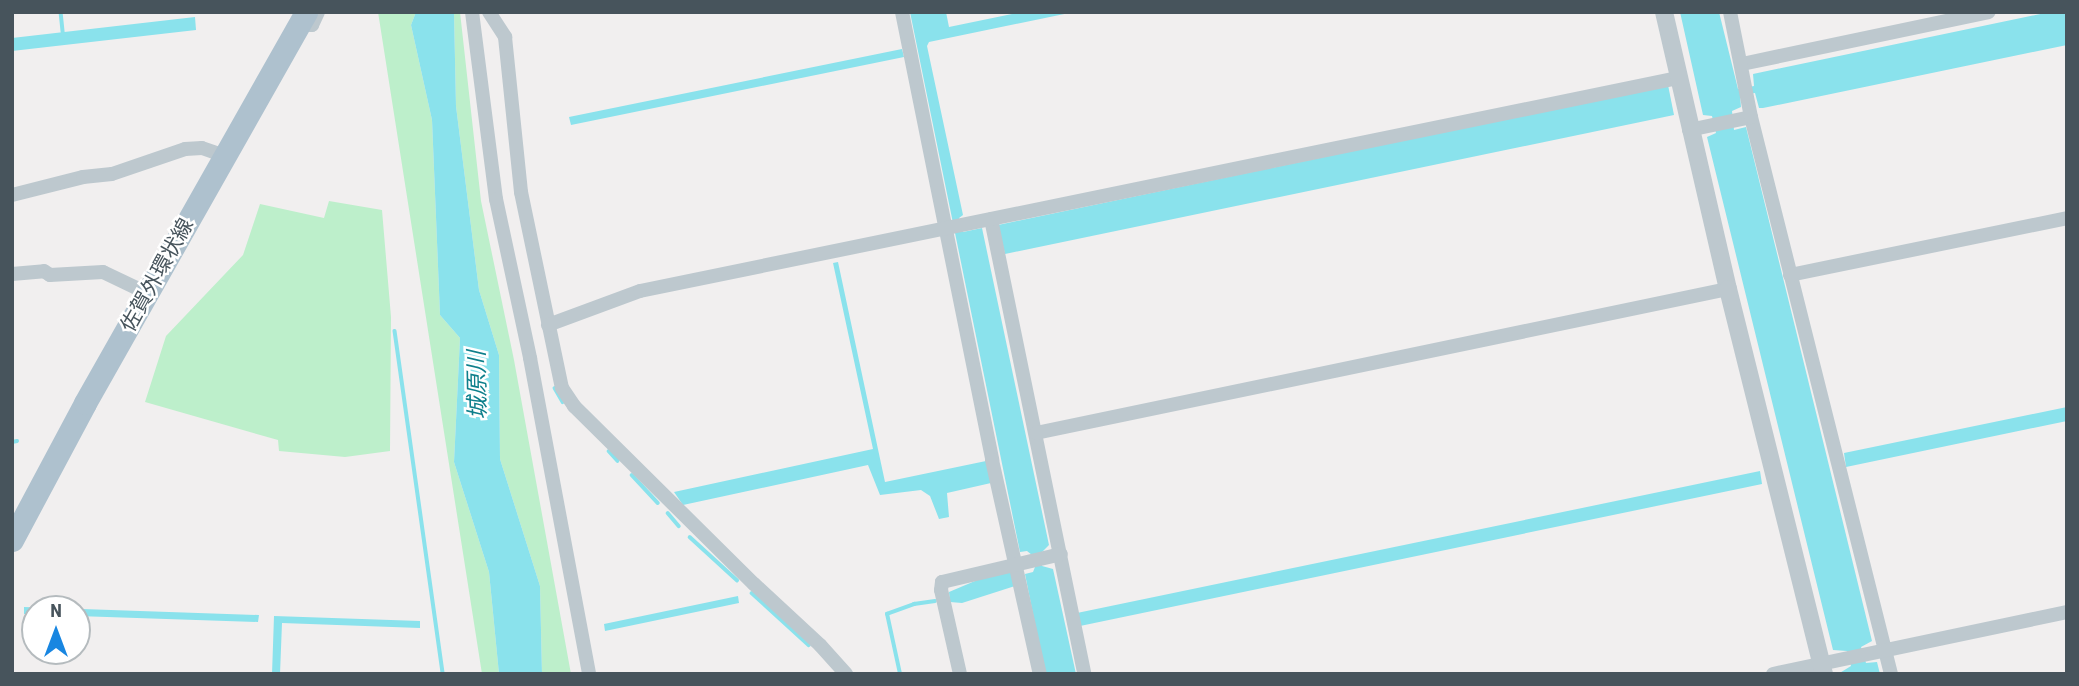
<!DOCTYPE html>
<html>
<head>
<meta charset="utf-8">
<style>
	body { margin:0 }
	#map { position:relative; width:2079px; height:686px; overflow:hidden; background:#f1efef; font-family:"Roboto Condensed","Noto Sans JP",sans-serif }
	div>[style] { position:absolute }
	.green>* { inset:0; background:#bdefcb }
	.water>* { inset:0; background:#8ae2ec }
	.stream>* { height:3.5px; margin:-1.75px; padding:0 1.75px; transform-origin:1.75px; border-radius:1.75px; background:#8ae2ec }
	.minor>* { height:14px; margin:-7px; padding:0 7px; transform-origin:7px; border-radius:7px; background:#bdc8ce }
	.tertiary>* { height:18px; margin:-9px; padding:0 9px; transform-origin:9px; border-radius:9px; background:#bdc8ce }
	.primary>* { height:23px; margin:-11.5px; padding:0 11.5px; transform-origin:11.5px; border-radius:11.5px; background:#aec1ce }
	span { translate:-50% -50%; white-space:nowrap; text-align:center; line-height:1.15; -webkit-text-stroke:5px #fff; paint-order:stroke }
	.street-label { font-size:21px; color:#47545c }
	.water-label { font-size:23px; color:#0d7f8b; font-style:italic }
	.frame { position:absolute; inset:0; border:14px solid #47545c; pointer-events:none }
	.north { position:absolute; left:21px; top:595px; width:70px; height:70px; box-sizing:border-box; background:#fff; border:2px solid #b5bbbe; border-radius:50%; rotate:0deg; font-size:19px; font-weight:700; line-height:28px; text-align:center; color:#47545c }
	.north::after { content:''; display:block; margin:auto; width:24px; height:32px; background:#1886e1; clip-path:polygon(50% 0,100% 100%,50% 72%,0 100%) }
</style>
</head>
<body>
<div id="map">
	<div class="green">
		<div style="clip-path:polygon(378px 12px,416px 12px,411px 25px,432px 120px,440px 315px,460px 338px,454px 462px,489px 572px,499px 674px,482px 674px)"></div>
		<div style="clip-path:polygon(454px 12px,460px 12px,481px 201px,514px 360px,571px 674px,542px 674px,540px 586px,500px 459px,499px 355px,479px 290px,456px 106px)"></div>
		<div style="clip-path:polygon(329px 201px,382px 210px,391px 317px,390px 451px,345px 457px,279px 451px,278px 440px,145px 402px,166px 336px,243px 255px,260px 204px,324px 218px)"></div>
	</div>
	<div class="water">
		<div style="clip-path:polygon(416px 12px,454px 12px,456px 106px,479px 290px,499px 355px,500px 459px,540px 586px,542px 674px,499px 674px,489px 572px,454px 462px,460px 338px,440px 315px,432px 120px,411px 25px)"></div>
		<div style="clip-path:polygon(910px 12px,946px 12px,949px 27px,1021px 12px,1074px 12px,929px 42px,927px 46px,963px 215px,959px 218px,963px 232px,982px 228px,1049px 545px,1040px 554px,1042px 566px,1053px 569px,1076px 674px,1045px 674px,1025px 574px,1033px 572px,1035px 567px,1032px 555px,1027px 551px,1020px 552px)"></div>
		<div style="clip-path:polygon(1680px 12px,1719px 12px,1738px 89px,1754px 86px,1753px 74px,2050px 12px,2067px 12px,2067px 45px,1763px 108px,1759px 108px,1755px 93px,1740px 95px,1741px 107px,1732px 111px,1734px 130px,1746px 127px,1872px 641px,1861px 647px,1866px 663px,1877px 662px,1880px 674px,1838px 674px,1851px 666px,1847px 651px,1833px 650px,1707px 137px,1716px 133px,1712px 116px,1703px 115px)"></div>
		<div style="clip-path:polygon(195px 17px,196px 30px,12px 51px,12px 38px)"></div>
		<div style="clip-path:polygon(902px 49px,904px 57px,571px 125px,569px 117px)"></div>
		<div style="clip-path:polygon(1668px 85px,1674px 115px,1005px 254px,998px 225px)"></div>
		<div style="clip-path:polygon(838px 262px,885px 482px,986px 461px,991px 483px,947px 493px,949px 517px,939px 519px,930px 496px,921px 490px,880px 495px,868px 465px,683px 505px,674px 492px,873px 449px,833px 263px)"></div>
		<div style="clip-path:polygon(2067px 407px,2067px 421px,1846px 467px,1844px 453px)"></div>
		<div style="clip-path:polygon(1760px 471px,1762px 484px,1080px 626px,1077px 613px)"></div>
		<div style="clip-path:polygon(1011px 571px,1015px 586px,962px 603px,950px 602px,949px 592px,982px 578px)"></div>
		<div style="clip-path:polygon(738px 596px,739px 603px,605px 631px,604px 624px)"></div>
		<div style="clip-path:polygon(24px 607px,259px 615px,258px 622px,77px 616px,77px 609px,35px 609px,35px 614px,24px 614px)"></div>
		<div style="clip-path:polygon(274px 616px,420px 621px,420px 628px,282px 623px,280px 674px,272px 674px)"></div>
	</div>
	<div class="stream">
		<div style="left:61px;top:12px;width:20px;rotate:84deg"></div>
		<div style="left:395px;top:331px;width:346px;rotate:82deg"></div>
		<div style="left:555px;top:388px;width:16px;rotate:60deg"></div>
		<div style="left:12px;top:442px;width:5px;rotate:-11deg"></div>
		<div style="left:609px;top:451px;width:13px;rotate:48deg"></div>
		<div style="left:632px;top:475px;width:38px;rotate:47deg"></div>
		<div style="left:668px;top:513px;width:17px;rotate:50deg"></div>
		<div style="left:690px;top:537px;width:64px;rotate:42.5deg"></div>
		<div style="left:752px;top:593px;width:77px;rotate:42.4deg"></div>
		<div style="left:900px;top:674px;width:61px;rotate:-102.2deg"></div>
		<div style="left:887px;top:614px;width:29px;rotate:-20deg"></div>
		<div style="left:914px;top:604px;width:21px;rotate:-8deg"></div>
	</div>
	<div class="minor">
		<div style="left:472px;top:12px;width:189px;rotate:82.7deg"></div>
		<div style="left:496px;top:199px;width:163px;rotate:77.9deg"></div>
		<div style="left:530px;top:358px;width:321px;rotate:79.4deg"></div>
		<div style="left:489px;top:12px;width:30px;rotate:57deg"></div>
		<div style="left:505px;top:37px;width:156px;rotate:84.1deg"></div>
		<div style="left:521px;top:192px;width:200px;rotate:78.2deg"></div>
		<div style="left:562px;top:388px;width:22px;rotate:56deg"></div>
		<div style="left:574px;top:406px;width:253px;rotate:44.7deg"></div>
		<div style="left:754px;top:584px;width:90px;rotate:42.7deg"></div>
		<div style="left:820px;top:645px;width:39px;rotate:48deg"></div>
		<div style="left:902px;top:12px;width:457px;rotate:78.6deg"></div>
		<div style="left:992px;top:460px;width:219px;rotate:77.4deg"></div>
		<div style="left:300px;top:25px;width:12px"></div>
		<div style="left:312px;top:25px;width:14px;rotate:-65deg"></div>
		<div style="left:1742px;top:64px;width:252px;rotate:-11.9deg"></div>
		<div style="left:1751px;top:117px;width:574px;rotate:75.89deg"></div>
		<div style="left:1689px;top:130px;width:63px;rotate:-11.8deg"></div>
		<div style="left:1751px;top:117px;width:107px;rotate:-101.3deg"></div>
		<div style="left:12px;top:195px;width:73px;rotate:-14.2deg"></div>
		<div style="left:83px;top:177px;width:29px;rotate:-6deg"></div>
		<div style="left:112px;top:174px;width:77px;rotate:-18.9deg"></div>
		<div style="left:185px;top:149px;width:17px;rotate:-3deg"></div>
		<div style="left:202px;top:148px;width:24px;rotate:19deg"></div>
		<div style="left:991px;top:219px;width:464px;rotate:78.4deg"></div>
		<div style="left:12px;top:274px;width:32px;rotate:-5deg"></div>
		<div style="left:44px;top:271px;width:7px;rotate:34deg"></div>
		<div style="left:50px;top:275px;width:53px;rotate:-3.2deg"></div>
		<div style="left:103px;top:272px;width:49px;rotate:25.5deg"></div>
		<div style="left:1790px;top:275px;width:283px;rotate:-11.6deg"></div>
		<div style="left:548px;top:325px;width:98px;rotate:-20.3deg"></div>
		<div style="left:640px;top:291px;width:1060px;rotate:-11.6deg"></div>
		<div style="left:1036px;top:433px;width:707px;rotate:-11.76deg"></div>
		<div style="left:960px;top:674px;width:86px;rotate:-102.7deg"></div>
		<div style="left:941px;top:590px;width:8px;rotate:-83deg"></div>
		<div style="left:942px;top:582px;width:122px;rotate:-13.2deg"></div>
		<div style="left:1773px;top:674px;width:300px;rotate:-11.9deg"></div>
	</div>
	<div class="tertiary">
		<div style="left:1664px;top:12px;width:284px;rotate:77deg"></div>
		<div style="left:1728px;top:289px;width:397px;rotate:76deg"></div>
	</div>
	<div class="primary">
		<div style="left:12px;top:540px;width:155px;rotate:-61.9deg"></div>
		<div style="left:85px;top:403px;width:449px;rotate:-60.5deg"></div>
	</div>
	<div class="street-label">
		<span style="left:157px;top:275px;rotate:-61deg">佐賀外環状線</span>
	</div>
	<div class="water-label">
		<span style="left:478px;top:385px;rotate:-91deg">城原川</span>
	</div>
	<div class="frame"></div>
	<div class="north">N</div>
</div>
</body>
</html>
